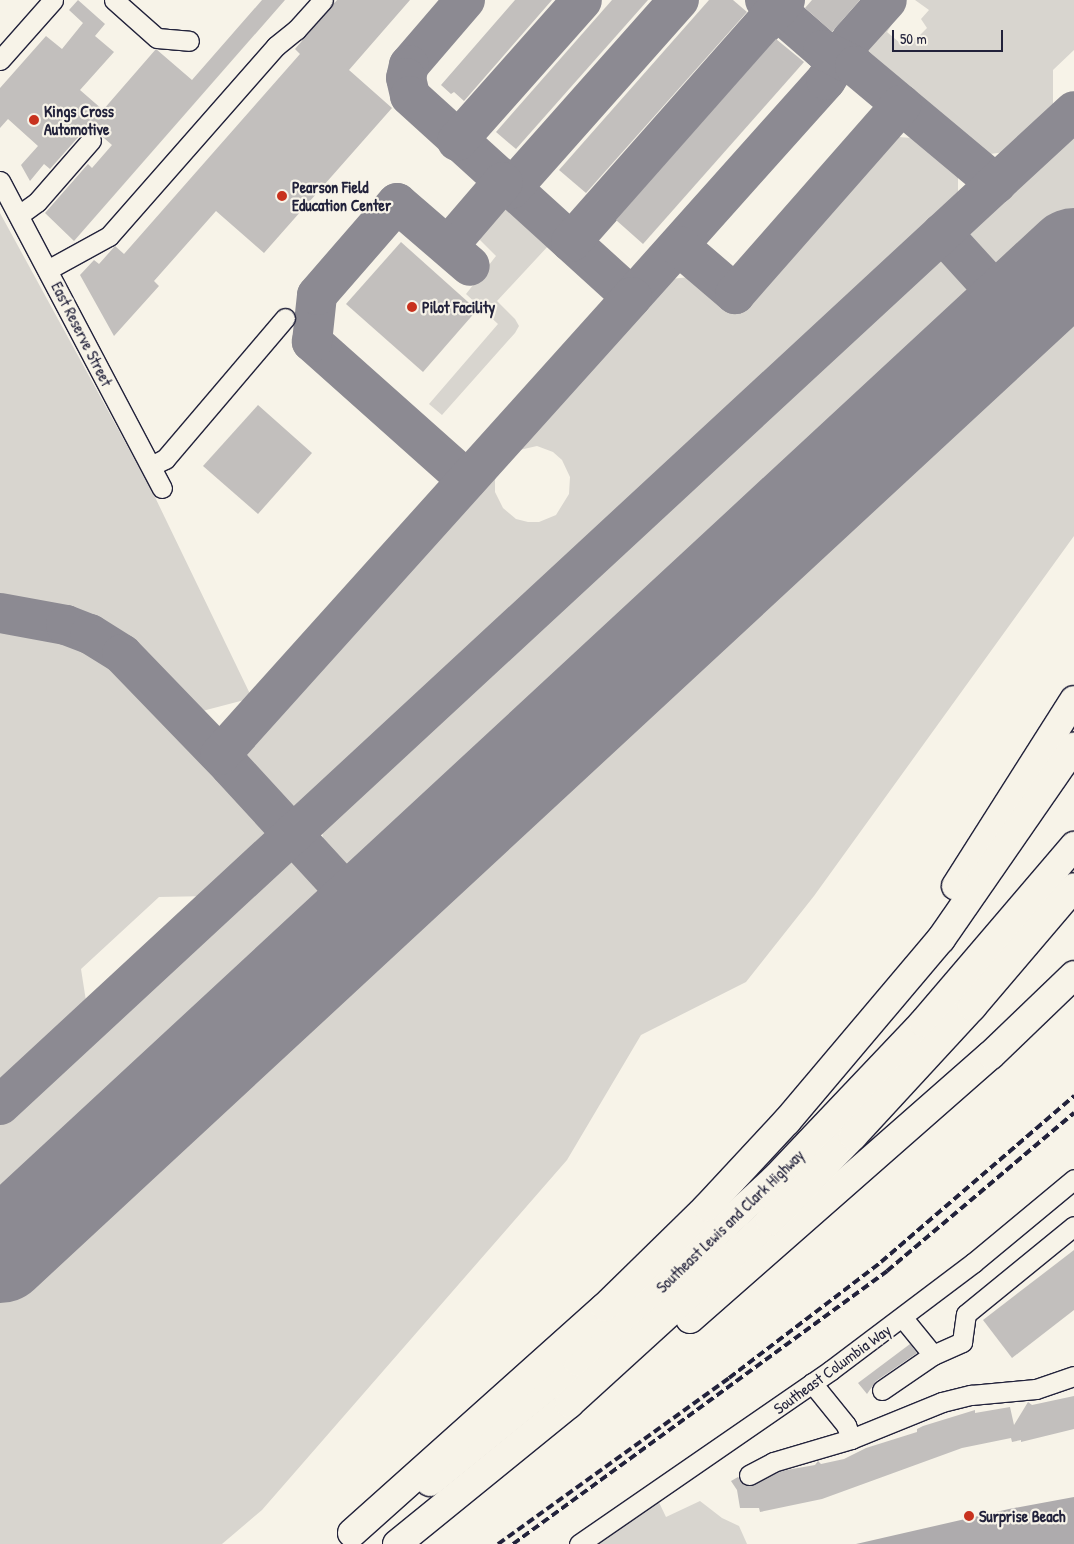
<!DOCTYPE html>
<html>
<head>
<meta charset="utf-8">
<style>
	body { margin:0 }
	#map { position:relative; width:1074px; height:1544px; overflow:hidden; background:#f7f3e8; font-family:"Patrick Hand",sans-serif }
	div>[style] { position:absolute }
	.green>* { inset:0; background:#d8d5cf }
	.water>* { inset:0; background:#aeabad }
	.taxiway>* { height:40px; margin:-20px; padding:0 20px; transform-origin:20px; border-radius:20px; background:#8c8a92 }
	.runway>* { height:100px; margin:-50px; padding:0 50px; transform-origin:50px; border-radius:50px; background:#8c8a92 }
	.building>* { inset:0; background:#c2bfbd }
	.roads { filter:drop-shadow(1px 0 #22223b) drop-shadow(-1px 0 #22223b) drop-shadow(0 1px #22223b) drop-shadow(0 -1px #22223b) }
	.minor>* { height:19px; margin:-9.5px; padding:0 9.5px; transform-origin:9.5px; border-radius:9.5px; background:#f7f3e8 }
	.highway>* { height:28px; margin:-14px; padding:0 14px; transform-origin:14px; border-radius:14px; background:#f7f3e8 }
	.rail>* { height:4px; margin-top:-2px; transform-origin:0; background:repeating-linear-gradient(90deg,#22223b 0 8px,transparent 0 12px) }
	.dots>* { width:14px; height:14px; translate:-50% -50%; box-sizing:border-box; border:2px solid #f7f3e8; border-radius:50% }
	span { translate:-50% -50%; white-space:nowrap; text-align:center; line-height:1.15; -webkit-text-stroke:4.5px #f7f3e8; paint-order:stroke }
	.poi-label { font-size:16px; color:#22223b; font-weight:700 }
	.left { translate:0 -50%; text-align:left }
	.street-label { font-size:16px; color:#22223b }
	.scale { position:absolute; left:892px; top:30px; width:111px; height:22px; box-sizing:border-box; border:2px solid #22223b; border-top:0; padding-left:6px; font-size:15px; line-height:18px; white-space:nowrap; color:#22223b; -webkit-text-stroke:4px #f7f3e8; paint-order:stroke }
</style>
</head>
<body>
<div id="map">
	<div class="green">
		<div style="clip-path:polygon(915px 0,1074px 0,1074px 50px,1053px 70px,1053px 116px,1013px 151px,990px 154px,983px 152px,862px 54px,859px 46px,862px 38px,884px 16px,894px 21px,887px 32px,900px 43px,908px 35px,916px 39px,927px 28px,921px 19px,929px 10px)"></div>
		<div style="clip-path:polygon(1074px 125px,1074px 231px,1012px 288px,985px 266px,966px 238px,964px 231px)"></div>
		<div style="clip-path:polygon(evenodd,899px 137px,923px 139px,952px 164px,958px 175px,958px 195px,943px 217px,304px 809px,293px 812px,282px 808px,242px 766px,238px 753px,244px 742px,652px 292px,670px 279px,691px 277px,707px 286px,735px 311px,877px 151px,899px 137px,537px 446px,553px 452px,562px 460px,570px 477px,569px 494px,556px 515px,539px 522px,528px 522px,516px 519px,503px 508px,495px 492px,495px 480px,501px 463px,515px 451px,537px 446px)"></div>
		<div style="clip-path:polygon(502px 206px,509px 208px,550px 244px,497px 301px,515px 319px,519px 326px,515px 333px,442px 415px,429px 404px,498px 324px,466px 294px,496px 256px,478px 238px,476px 230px,494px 207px)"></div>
		<div style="clip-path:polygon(0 213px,153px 493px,252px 698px,168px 720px,272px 835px,267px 844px,210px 896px,159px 897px,81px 969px,86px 1001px,84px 1013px,0 1092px)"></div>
		<div style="clip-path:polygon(941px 254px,971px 278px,991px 307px,380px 873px,345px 870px,330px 859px,324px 848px,322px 831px,334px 810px,913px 274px)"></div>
		<div style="clip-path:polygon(1074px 287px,1074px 536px,814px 896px,746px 982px,641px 1035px,567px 1160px,262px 1510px,222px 1544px,0 1544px,0 1280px)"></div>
		<div style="clip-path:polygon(292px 861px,306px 864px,321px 878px,324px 906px,320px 928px,0 1225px,0 1119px,266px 872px,276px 865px)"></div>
		<div style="clip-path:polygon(654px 1492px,666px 1517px,700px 1501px,722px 1518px,739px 1526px,747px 1544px,579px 1544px)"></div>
	</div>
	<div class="water">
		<div style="clip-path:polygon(1074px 1497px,1074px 1544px,856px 1544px,1009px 1509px)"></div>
	</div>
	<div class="taxiway">
		<div style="left:465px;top:0;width:86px;rotate:130.7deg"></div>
		<div style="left:409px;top:65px;width:13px;rotate:103deg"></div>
		<div style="left:406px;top:78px;width:18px;rotate:77deg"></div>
		<div style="left:410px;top:96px;width:299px;rotate:42.2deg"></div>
		<div style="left:632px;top:297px;width:291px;rotate:-48.2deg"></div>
		<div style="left:826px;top:80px;width:49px;rotate:-57.6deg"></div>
		<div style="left:852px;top:39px;width:52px;rotate:-48.1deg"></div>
		<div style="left:765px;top:0;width:77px;rotate:40.8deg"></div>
		<div style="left:823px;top:50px;width:36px;rotate:27deg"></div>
		<div style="left:855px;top:66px;width:184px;rotate:39.9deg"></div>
		<div style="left:457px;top:141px;width:188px;rotate:-48.4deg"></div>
		<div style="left:511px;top:189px;width:253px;rotate:-48.4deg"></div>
		<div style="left:942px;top:233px;width:93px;rotate:47.6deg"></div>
		<div style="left:1005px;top:302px;width:13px;rotate:86deg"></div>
		<div style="left:1006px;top:315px;width:11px;rotate:117deg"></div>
		<div style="left:571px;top:242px;width:323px;rotate:-48.5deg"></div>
		<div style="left:448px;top:246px;width:84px;rotate:-49.3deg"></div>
		<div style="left:679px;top:246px;width:74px;rotate:40.6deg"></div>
		<div style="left:735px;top:294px;width:252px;rotate:-48.7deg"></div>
		<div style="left:467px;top:480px;width:208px;rotate:-138.3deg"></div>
		<div style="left:312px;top:342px;width:47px;rotate:-83.9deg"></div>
		<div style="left:317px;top:295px;width:122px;rotate:-49deg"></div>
		<div style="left:397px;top:203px;width:96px;rotate:40.8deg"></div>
		<div style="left:0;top:613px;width:67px;rotate:10.3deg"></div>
		<div style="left:66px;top:625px;width:26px;rotate:21deg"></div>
		<div style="left:90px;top:634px;width:38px;rotate:32deg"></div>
		<div style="left:122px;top:654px;width:156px;rotate:46deg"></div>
		<div style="left:230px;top:766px;width:201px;rotate:47.4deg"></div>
		<div style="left:220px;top:755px;width:616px;rotate:-48.03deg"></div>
		<div style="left:0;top:1105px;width:1463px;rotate:-42.78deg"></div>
	</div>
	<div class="runway">
		<div style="left:0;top:1253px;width:1464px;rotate:-42.81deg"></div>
	</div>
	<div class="building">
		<div style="clip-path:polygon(78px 0,105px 24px,95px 36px,114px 52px,80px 90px,103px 110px,156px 49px,192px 80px,262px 0,285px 0,74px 241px,45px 213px,88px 164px,92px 168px,112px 145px,89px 125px,50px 169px,44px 164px,30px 181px,21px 165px,38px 146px,8px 119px,0 128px,0 88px,46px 36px,62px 49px,83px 23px,69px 10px)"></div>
		<div style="clip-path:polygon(337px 0,410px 0,349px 70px,392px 108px,264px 253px,216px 211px,154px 281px,159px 286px,114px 336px,80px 275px,94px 260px,99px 264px,115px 246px,124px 254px,300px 54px,295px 49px)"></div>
		<div style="clip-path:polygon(515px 0,552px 0,464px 101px,454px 92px,451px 94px,441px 85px)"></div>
		<div style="clip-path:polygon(612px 0,648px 0,516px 149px,496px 132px)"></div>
		<div style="clip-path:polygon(709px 0,733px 0,747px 12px,586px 193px,559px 170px)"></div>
		<div style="clip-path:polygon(812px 0,860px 0,832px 32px,805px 8px)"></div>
		<div style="clip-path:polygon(776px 39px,804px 62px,643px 244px,616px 220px)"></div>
		<div style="clip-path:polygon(401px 242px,477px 310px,423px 372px,346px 304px)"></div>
		<div style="clip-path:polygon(258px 405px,312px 453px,258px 514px,203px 466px)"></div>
		<div style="clip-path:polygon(1074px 1250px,1074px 1310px,1012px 1358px,983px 1320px)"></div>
		<div style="clip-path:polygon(910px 1344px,917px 1353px,876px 1381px,867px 1394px,858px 1383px)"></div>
		<div style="clip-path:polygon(1074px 1396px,1074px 1429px,1021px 1442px,1021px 1440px,1012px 1442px,1011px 1438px,962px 1448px,822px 1499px,760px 1512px,759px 1508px,740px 1508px,737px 1490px,731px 1481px,738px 1477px,744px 1485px,754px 1485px,781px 1471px,815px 1465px,818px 1461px,821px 1464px,844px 1459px,866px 1448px,917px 1432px,917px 1429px,923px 1426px,975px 1410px,975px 1413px,1010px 1407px,1014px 1425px,1028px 1402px,1032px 1405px)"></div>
	</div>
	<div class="roads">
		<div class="minor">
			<div style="left:114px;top:0;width:57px;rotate:41.5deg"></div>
			<div style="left:157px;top:38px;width:32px;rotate:5deg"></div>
			<div style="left:0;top:60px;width:80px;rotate:-48.5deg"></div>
			<div style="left:0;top:181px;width:347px;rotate:62.2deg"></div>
			<div style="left:19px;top:215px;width:22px;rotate:-36deg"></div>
			<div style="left:37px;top:202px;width:82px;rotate:-48.9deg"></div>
			<div style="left:49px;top:269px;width:68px;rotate:-28.8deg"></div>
			<div style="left:109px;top:236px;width:253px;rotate:-48.7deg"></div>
			<div style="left:276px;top:46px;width:26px;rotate:-39deg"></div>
			<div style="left:296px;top:30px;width:40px;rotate:-48deg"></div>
			<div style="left:151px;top:466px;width:16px;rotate:-27deg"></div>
			<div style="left:165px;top:459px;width:185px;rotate:-49.6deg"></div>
			<div style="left:902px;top:1317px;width:49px;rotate:50.8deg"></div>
			<div style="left:933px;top:1355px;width:32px;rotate:-24deg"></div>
			<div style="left:962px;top:1342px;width:28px;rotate:-82deg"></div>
			<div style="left:966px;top:1314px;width:139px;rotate:-39.2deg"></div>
			<div style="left:812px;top:1383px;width:54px;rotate:51deg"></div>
			<div style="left:846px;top:1425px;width:15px;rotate:70deg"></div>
			<div style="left:882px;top:1390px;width:62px;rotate:-34.5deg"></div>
			<div style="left:749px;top:1475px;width:27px;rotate:-28deg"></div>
			<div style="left:773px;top:1462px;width:81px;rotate:-16.4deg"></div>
			<div style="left:851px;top:1439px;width:98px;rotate:-22.1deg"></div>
			<div style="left:942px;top:1402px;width:30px;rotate:-14deg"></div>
			<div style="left:971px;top:1395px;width:65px;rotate:-5.3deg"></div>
			<div style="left:1036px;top:1389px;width:40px;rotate:-18.9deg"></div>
			<div style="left:579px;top:1544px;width:306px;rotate:-34.6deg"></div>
			<div style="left:831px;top:1370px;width:178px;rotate:-37deg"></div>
			<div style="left:973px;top:1263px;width:131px;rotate:-39.7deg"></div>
		</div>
		<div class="highway">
			<div style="left:956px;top:886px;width:220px;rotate:-57.6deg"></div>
			<div style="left:690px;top:1319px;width:400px;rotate:-41.3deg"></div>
			<div style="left:991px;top:1055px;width:115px;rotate:-43.9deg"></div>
			<div style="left:430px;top:1482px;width:191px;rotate:-39deg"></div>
			<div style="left:578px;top:1362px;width:269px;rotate:-42.9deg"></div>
			<div style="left:775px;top:1179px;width:215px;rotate:-46.5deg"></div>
			<div style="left:923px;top:1023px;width:233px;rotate:-49.5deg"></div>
			<div style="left:352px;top:1533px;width:339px;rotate:-41.8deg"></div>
			<div style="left:605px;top:1307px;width:143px;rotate:-44.4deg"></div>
			<div style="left:707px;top:1207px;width:117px;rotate:-47.1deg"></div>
			<div style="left:787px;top:1121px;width:238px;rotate:-49.8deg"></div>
			<div style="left:941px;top:939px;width:234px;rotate:-55.3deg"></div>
			<div style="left:397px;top:1544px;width:222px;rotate:-39.1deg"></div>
			<div style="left:569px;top:1404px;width:272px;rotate:-42.3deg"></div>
			<div style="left:770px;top:1221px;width:119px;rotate:-45.7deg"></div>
			<div style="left:853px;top:1136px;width:176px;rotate:-47.3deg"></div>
			<div style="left:972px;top:1007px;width:157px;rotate:-49.6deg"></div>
		</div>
	</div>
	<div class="rail">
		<div style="left:498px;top:1544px;width:284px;rotate:-35.7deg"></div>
		<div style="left:729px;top:1378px;width:191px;rotate:-37.3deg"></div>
		<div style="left:881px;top:1262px;width:255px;rotate:-40.7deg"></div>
		<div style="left:513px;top:1544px;width:463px;rotate:-36.1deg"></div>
		<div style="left:887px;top:1271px;width:245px;rotate:-40.2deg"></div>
	</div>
	<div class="dots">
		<div style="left:34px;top:120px;background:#c8321e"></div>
		<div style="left:282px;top:196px;background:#c8321e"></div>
		<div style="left:412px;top:307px;background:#c8321e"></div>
		<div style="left:969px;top:1516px;background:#c8321e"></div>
	</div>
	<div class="poi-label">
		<span class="left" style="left:44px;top:120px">Kings Cross<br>Automotive</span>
		<span class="left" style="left:292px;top:196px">Pearson Field<br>Education Center</span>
		<span class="left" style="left:422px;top:307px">Pilot Facility</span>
		<span class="left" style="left:979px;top:1516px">Surprise Beach</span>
	</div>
	<div class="street-label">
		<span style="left:82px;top:334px;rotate:63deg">East Reserve Street</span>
		<span style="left:730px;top:1221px;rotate:-44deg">Southeast Lewis and Clark Highway</span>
		<span style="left:832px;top:1369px;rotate:-36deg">Southeast Columbia Way</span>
	</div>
	<div class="scale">50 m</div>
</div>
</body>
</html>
